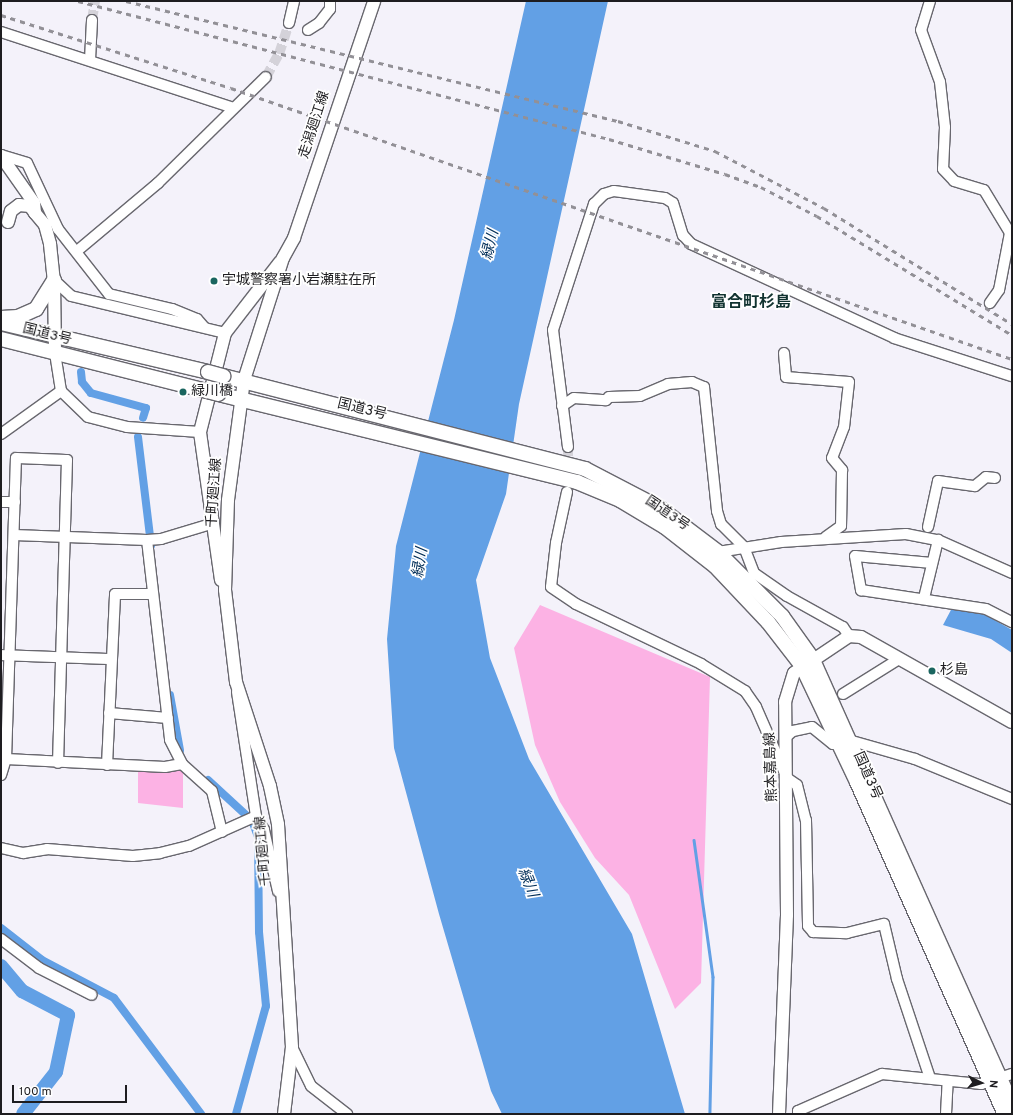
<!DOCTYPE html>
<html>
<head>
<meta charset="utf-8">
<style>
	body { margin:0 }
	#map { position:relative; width:1013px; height:1115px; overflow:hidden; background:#f4f2fa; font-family:Overpass,"Noto Sans JP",sans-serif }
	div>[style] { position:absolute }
	.green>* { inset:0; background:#fcb2e4 }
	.water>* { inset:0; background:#62a0e5 }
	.stream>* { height:2.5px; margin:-1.25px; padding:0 1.25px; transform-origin:1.25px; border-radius:1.25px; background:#62a0e5 }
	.canal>* { height:8px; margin:-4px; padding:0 4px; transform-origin:4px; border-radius:4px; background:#62a0e5 }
	.river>* { height:14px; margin:-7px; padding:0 7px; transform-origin:7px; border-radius:7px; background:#62a0e5 }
	.minor-tunnel>* { height:10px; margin-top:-5px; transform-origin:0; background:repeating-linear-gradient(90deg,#d4d2d9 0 10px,transparent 0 15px) }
	.roads { filter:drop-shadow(1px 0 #68676e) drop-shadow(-1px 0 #68676e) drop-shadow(0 1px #68676e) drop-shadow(0 -1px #68676e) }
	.minor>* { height:10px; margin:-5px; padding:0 5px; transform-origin:5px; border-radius:5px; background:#fff }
	.major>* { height:12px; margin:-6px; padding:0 6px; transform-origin:6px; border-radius:6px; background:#fff }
	.highway>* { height:14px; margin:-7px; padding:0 7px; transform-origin:7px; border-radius:7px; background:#fff }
	.rail>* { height:2.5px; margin-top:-1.25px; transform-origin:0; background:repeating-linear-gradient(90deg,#929096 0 5px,transparent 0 10px) }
	.bridges { filter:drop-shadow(1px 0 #68676e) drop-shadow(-1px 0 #68676e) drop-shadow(0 1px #68676e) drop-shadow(0 -1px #68676e) }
	.highway-bridge>* { height:14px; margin:-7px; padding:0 7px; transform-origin:7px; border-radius:7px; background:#fff }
	.dots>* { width:11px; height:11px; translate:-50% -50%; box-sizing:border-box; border:2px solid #fff; border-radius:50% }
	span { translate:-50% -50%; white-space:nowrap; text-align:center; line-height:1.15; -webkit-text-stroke:3.5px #fff; paint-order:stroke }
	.street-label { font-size:14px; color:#1e1d20 }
	.poi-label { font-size:14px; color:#1e1d20 }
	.left { translate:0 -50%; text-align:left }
	.water-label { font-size:15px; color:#002d57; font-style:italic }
	.quarter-label { font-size:16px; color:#113330; font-weight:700 }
	.frame { position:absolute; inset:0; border:2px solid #1e1d20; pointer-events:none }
	.north { position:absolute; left:961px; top:1063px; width:40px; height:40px; -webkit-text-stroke:3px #fff; paint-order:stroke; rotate:95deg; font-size:11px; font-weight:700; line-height:16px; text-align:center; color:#1e1d20 }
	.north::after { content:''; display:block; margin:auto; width:14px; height:18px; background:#1e1d20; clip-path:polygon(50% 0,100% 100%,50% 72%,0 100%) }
	.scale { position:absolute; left:12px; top:1085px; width:115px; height:18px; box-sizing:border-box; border:2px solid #1e1d20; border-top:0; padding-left:5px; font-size:12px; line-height:14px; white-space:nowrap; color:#1e1d20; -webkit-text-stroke:3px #fff; paint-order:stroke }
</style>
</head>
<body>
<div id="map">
	<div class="green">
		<div style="clip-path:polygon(540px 605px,710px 677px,701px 983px,675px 1009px,629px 895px,595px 858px,560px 802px,535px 745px,514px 648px)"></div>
		<div style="clip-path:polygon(138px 769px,183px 771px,183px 808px,138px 803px)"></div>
	</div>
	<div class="water">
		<div style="clip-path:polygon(526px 1px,608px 1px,519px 404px,506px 494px,476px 580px,490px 658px,529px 759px,632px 934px,685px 1114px,502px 1114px,491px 1091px,439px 914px,394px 748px,387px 639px,396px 546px,454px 320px)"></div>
		<div style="clip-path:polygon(952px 608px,986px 615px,1012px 630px,1012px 653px,991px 639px,943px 625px)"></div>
	</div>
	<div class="stream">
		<div style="left:694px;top:840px;width:138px;rotate:82.1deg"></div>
		<div style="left:713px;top:977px;width:137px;rotate:91.3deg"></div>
	</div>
	<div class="canal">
		<div style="left:81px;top:372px;width:10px;rotate:84deg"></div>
		<div style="left:82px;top:382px;width:14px;rotate:51deg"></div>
		<div style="left:91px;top:393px;width:57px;rotate:15.3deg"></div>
		<div style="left:146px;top:408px;width:10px;rotate:107deg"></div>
		<div style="left:138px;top:437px;width:109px;rotate:83.1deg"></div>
		<div style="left:170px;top:695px;width:56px;rotate:79.7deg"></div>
		<div style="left:208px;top:780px;width:52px;rotate:42.6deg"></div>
		<div style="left:1px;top:928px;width:52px;rotate:38deg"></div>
		<div style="left:42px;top:960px;width:81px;rotate:27.8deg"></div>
		<div style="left:114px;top:998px;width:145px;rotate:53.1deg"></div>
		<div style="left:236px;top:1114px;width:112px;rotate:-74.5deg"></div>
		<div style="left:266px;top:1006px;width:74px;rotate:-95.4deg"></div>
		<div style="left:259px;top:932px;width:95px;rotate:-90.6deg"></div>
		<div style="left:258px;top:837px;width:12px;rotate:-110deg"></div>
	</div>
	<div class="river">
		<div style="left:1px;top:966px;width:33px;rotate:50deg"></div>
		<div style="left:22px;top:991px;width:52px;rotate:27.6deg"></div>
		<div style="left:68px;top:1015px;width:58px;rotate:101.9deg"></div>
		<div style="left:56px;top:1072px;width:53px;rotate:128.2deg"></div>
	</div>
	<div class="minor-tunnel">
		<div style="left:92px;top:20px;width:19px;rotate:-81deg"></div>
		<div style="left:266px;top:77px;width:26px;rotate:-61deg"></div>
		<div style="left:279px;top:54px;width:33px;rotate:-72deg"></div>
		<div style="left:568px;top:471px;width:24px;rotate:-90deg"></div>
	</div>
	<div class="roads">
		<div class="minor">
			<div style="left:930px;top:1px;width:30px;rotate:107deg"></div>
			<div style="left:921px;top:30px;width:55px;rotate:69.9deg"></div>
			<div style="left:940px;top:82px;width:45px;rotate:83.7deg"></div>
			<div style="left:945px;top:127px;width:42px;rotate:92.7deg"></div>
			<div style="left:943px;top:169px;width:16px;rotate:47deg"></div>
			<div style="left:954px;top:181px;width:31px;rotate:17deg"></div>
			<div style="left:984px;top:190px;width:50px;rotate:58.8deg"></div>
			<div style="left:1010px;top:233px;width:58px;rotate:100.9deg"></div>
			<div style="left:999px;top:290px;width:16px;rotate:125deg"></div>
			<div style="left:289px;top:23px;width:23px;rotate:-77deg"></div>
			<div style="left:308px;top:30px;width:13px;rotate:-32deg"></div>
			<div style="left:319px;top:23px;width:18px;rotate:-52deg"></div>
			<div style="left:330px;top:9px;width:8px;rotate:-90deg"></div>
			<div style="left:1px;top:32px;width:244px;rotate:18.1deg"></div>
			<div style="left:90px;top:60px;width:40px;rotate:-87.1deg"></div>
			<div style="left:1px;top:155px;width:27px;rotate:17deg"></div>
			<div style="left:27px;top:163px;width:73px;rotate:64.8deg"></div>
			<div style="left:58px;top:229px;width:83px;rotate:51.9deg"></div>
			<div style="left:109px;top:294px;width:65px;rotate:13.4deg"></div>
			<div style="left:172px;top:309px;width:27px;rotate:22deg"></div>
			<div style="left:197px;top:319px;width:11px;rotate:49deg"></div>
			<div style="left:77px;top:251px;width:106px;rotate:-40deg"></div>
			<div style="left:158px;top:183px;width:151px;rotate:-44.5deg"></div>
			<div style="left:54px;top:280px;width:23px;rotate:43deg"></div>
			<div style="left:71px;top:296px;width:158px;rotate:13.5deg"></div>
			<div style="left:55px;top:353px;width:38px;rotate:81deg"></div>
			<div style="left:61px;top:391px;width:37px;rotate:44deg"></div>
			<div style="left:88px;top:417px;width:40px;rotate:14.4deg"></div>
			<div style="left:127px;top:427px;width:73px;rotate:3.9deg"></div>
			<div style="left:784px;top:353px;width:24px;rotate:85deg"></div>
			<div style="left:786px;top:377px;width:63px;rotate:4.5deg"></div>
			<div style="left:849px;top:382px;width:45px;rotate:96.3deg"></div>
			<div style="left:844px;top:427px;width:33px;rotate:111deg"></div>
			<div style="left:832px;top:458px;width:16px;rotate:50deg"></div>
			<div style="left:842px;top:470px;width:56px;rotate:91deg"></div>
			<div style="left:841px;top:526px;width:19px;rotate:144deg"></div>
			<div style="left:562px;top:406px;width:14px;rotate:-34deg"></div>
			<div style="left:574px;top:398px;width:32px;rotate:4deg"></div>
			<div style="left:606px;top:400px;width:4px;rotate:-45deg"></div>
			<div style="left:609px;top:397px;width:31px;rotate:-2deg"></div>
			<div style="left:640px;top:396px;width:30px;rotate:-23deg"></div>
			<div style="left:668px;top:384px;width:24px;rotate:-5deg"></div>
			<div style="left:692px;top:382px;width:13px;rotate:23deg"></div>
			<div style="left:704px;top:387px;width:125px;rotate:84deg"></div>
			<div style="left:717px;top:511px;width:14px;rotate:73deg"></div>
			<div style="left:721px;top:524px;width:33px;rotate:45deg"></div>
			<div style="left:744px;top:547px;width:28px;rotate:69deg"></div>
			<div style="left:754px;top:573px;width:40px;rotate:34.9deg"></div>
			<div style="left:787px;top:596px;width:64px;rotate:29deg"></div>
			<div style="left:843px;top:627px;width:11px;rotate:56deg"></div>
			<div style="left:1px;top:434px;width:74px;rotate:-35.6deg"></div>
			<div style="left:568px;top:447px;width:118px;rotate:-97.3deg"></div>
			<div style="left:553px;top:330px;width:133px;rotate:-72deg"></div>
			<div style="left:594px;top:204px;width:14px;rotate:-45deg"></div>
			<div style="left:604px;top:194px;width:10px;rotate:-17deg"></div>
			<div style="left:614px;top:191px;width:51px;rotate:7.8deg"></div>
			<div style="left:665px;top:198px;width:9px;rotate:32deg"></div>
			<div style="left:673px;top:203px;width:34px;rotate:73deg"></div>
			<div style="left:683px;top:235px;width:12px;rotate:48deg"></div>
			<div style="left:691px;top:244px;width:224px;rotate:24.8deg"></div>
			<div style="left:894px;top:338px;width:124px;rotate:17.9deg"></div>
			<div style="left:567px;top:492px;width:52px;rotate:102.2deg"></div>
			<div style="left:556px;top:543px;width:44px;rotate:96.5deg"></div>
			<div style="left:551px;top:587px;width:30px;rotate:34deg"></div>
			<div style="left:576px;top:604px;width:139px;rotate:25.6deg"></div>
			<div style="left:701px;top:664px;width:52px;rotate:31.5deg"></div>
			<div style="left:745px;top:691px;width:19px;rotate:55deg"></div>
			<div style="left:756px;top:707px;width:77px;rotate:66.4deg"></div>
			<div style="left:787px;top:778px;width:12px;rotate:35deg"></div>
			<div style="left:797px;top:785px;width:36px;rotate:76deg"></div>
			<div style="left:806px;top:820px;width:106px;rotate:88.9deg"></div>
			<div style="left:808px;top:926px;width:8px;rotate:50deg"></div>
			<div style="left:813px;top:932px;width:34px;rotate:2deg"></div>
			<div style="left:847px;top:933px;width:38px;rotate:-14deg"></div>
			<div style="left:884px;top:924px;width:57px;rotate:76.7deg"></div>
			<div style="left:897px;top:979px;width:104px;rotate:71.6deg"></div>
			<div style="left:1px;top:502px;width:14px"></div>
			<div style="left:928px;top:527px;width:47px;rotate:-77.7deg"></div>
			<div style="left:938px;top:481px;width:37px;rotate:8deg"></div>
			<div style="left:975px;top:486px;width:14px;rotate:-39deg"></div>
			<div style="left:986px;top:477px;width:9px;rotate:6deg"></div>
			<div style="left:14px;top:535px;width:133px;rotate:2.2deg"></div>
			<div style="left:147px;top:540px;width:14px;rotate:-4deg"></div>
			<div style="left:161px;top:539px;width:52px;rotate:-16.7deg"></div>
			<div style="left:147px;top:540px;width:201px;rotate:83.4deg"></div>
			<div style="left:170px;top:740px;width:27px;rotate:63deg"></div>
			<div style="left:182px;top:764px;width:40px;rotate:42deg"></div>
			<div style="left:212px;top:791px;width:42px;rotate:76.3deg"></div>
			<div style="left:718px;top:552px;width:64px;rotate:-9deg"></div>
			<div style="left:781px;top:542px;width:125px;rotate:-3.7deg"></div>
			<div style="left:906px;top:534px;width:33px;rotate:11deg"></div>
			<div style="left:938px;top:540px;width:81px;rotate:24deg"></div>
			<div style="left:932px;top:563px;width:77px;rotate:-174.8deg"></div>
			<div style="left:855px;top:556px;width:35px;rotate:80deg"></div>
			<div style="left:861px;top:590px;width:126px;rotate:8.6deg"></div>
			<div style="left:986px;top:609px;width:29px;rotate:27deg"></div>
			<div style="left:924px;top:598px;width:60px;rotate:-76.4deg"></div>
			<div style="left:1px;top:655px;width:109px;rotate:2.1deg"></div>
			<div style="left:237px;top:692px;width:125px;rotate:81.3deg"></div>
			<div style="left:256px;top:816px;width:16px;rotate:60deg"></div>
			<div style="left:264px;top:830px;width:63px;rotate:77.1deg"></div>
			<div style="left:843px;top:694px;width:66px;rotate:-32deg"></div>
			<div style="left:109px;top:713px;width:59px;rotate:4.8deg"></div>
			<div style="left:786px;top:737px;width:9px;rotate:-41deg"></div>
			<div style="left:793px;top:731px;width:19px;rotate:-12deg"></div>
			<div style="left:812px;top:727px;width:27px;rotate:39deg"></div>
			<div style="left:833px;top:744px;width:19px;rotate:-9deg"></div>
			<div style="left:852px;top:741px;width:66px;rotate:15.9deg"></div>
			<div style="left:915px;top:759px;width:105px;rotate:22.4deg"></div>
			<div style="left:6px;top:759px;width:159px;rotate:2.9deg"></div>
			<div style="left:165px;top:767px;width:17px;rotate:-10deg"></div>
			<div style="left:107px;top:765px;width:171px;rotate:-87.3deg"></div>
			<div style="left:115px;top:594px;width:37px"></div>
			<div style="left:1px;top:775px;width:17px;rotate:-73deg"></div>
			<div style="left:6px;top:759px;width:301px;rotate:-88.1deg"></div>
			<div style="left:16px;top:458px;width:51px;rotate:2.2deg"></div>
			<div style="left:67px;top:460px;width:303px;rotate:91.7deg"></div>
			<div style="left:1px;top:848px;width:23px;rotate:13deg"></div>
			<div style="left:23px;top:853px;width:24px;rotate:-9deg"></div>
			<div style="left:47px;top:849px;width:86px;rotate:4.7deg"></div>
			<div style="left:133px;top:856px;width:27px;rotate:-6deg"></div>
			<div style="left:160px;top:853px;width:30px;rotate:-14deg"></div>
			<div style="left:189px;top:846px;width:73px;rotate:-24.1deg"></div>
			<div style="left:1px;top:939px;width:48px;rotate:37.3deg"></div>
			<div style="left:39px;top:968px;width:59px;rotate:27deg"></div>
			<div style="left:292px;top:1047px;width:43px;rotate:64deg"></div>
			<div style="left:311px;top:1086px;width:46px;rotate:37.9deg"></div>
			<div style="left:798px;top:1114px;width:3px;rotate:-90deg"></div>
			<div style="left:798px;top:1111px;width:92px;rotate:-23.8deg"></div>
			<div style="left:882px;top:1074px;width:100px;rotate:5.8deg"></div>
			<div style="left:981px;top:1084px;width:33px;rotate:-18deg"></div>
			<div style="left:946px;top:1114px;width:33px;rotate:-87deg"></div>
		</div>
		<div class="major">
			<div style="left:1px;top:156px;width:57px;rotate:54.9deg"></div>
			<div style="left:34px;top:203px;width:10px;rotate:84deg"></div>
			<div style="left:35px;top:213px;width:16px;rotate:50deg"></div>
			<div style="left:45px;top:225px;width:20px;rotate:75deg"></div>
			<div style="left:50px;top:244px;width:36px;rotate:84deg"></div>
			<div style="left:54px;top:280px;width:73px;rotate:89.2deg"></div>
			<div style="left:8px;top:222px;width:11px;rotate:-75deg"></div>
			<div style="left:11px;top:211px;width:10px;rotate:-37deg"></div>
			<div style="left:19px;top:205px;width:11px;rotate:5deg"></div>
			<div style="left:30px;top:206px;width:9px;rotate:54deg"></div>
			<div style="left:221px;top:580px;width:149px;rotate:-98.1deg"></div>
			<div style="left:200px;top:432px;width:102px;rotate:-75.8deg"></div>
			<div style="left:225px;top:333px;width:90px;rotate:-52.2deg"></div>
			<div style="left:284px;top:1114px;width:67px;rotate:-83.2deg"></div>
			<div style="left:292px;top:1047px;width:223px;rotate:-93.6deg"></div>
			<div style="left:278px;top:824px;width:39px;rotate:-102deg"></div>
			<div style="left:270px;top:786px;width:109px;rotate:-108.1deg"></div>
			<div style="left:236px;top:682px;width:93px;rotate:-96.8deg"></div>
			<div style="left:225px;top:590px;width:90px;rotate:-88.1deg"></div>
			<div style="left:228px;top:500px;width:121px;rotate:-82.4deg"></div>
			<div style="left:244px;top:380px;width:128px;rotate:-72.3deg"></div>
			<div style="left:283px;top:258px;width:23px;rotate:-61deg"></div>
			<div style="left:294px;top:238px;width:250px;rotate:-71.3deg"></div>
			<div style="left:779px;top:1114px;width:199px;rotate:-87.7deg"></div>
			<div style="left:787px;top:915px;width:213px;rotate:-90.5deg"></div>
			<div style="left:785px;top:702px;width:30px;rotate:-73deg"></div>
			<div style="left:794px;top:673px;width:66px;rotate:-33.9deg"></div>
			<div style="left:849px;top:636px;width:12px;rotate:5deg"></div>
			<div style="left:861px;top:637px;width:173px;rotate:29.4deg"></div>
		</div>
		<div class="highway">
			<div style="left:1px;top:318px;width:17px;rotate:-3deg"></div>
			<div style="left:18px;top:317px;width:20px;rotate:-24deg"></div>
			<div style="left:36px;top:309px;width:34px;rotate:-58deg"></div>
			<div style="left:1px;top:323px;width:213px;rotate:13.3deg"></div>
			<div style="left:1px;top:339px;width:208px;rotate:14.2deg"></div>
			<div style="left:223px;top:376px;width:374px;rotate:14.4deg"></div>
			<div style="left:585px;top:469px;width:85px;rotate:27.5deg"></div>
			<div style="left:660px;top:508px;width:73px;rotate:37.2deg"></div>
			<div style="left:718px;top:552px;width:91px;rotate:45deg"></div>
			<div style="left:782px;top:616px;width:52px;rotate:54.5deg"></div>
			<div style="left:812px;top:658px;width:490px;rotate:65.9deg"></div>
			<div style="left:219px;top:394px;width:369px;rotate:13.8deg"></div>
			<div style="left:577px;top:482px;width:47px;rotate:22.7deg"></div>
			<div style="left:620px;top:500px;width:52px;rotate:31deg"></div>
			<div style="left:665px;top:527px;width:63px;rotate:38deg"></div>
			<div style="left:715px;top:566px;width:77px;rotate:46.6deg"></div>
			<div style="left:768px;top:622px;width:56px;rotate:52.3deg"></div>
			<div style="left:802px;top:666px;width:128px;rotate:64.6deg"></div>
			<div style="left:857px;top:782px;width:363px;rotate:66deg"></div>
		</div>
	</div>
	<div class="rail">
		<div style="left:78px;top:1px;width:549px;rotate:14.57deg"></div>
		<div style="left:609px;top:139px;width:121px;rotate:16.8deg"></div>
		<div style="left:725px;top:174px;width:38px;rotate:20deg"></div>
		<div style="left:761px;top:187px;width:63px;rotate:27.4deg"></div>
		<div style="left:817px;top:216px;width:228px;rotate:31.4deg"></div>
		<div style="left:126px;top:1px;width:506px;rotate:13.71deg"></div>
		<div style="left:618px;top:121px;width:102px;rotate:17.2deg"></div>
		<div style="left:715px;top:151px;width:123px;rotate:27.6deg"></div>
		<div style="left:824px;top:208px;width:221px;rotate:31.7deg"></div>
		<div style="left:1px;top:15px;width:241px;rotate:17.6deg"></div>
		<div style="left:231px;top:88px;width:827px;rotate:19.14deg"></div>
	</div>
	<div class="bridges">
		<div class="highway-bridge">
			<div style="left:208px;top:372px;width:16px;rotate:15deg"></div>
			<div style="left:203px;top:390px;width:16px;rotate:14deg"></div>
		</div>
	</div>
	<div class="dots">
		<div style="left:214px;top:281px;background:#1a655f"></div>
		<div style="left:183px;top:392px;background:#1a655f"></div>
		<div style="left:932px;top:671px;background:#1a655f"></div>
	</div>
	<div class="street-label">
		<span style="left:315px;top:125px;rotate:-72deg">走潟廻江線</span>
		<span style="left:47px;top:335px;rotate:14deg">国道3号</span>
		<span style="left:362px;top:410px;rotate:14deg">国道3号</span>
		<span style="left:215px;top:493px;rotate:-86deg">千町廻江線</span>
		<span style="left:667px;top:514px;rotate:34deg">国道3号</span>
		<span style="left:772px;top:767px;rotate:-92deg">熊本嘉島線</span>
		<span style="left:867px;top:776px;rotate:66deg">国道3号</span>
		<span style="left:264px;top:851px;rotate:-95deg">千町廻江線</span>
	</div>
	<div class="poi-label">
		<span class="left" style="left:222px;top:281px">宇城警察署小岩瀬駐在所</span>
		<span class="left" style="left:191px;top:392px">緑川橋</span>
		<span class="left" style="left:940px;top:671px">杉島</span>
	</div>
	<div class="water-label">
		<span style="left:491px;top:245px;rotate:-76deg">緑川</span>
		<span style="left:421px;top:563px;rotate:-81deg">緑川</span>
		<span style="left:527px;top:883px;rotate:68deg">緑川</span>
	</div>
	<div class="quarter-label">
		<span style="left:751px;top:303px">富合町杉島</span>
	</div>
	<div class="frame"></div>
	<div class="north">N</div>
	<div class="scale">100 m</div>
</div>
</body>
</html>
